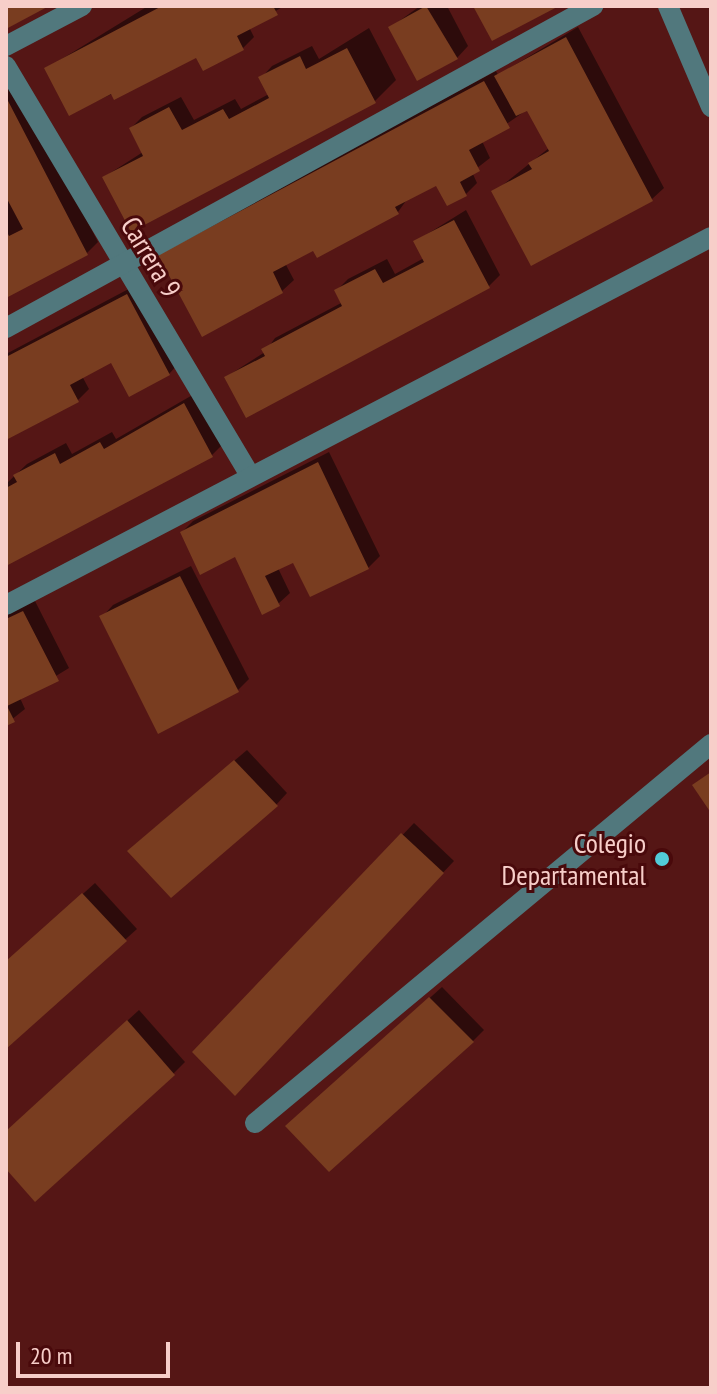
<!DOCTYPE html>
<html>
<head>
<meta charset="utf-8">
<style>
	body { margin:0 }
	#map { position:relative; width:717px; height:1394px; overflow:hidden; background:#551615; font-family:"PT Sans Narrow",sans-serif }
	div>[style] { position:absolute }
	.shadow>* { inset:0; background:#0007 }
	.building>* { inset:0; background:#793d20 }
	.minor>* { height:20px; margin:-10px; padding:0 10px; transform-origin:10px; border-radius:10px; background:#51787d }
	.dots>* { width:22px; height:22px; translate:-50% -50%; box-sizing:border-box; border:4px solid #49090b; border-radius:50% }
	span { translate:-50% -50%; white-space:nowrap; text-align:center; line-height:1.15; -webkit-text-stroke:6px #49090b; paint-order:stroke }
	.street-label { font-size:28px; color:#f7cec9 }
	.poi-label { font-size:28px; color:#f7cec9 }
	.right { translate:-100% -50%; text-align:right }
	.frame { position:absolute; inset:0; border:8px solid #f7cec9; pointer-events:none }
	.scale { position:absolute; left:16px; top:1342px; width:154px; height:36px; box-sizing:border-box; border:4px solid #f7cec9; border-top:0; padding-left:10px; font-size:24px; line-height:28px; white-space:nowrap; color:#f7cec9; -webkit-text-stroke:6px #49090b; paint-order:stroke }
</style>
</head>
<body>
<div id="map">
	<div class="shadow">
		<div style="clip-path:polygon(148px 6px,284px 6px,249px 27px,254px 37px,243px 48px,196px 56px,70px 113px,47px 68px)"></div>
		<div style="clip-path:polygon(420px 6px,447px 6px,468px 46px,457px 58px,391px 27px)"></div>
		<div style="clip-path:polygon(578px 27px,664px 188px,652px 199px,532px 263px,494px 192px,549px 148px,528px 109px,482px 141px,490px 158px,472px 172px,477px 183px,466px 194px,448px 203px,437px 183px,408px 198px,398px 212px,314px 248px,285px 263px,294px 280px,282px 291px,203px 334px,172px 244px,496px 71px,498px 75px)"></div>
		<div style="clip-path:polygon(369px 28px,396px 80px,375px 101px,104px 177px,143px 152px,131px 128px,142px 117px,181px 97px,194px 120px,235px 99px,241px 109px,269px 94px,261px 78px,272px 66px,312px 46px,319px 59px)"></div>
		<div style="clip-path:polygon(15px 81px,98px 242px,87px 253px,6px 296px,6px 85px)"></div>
		<div style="clip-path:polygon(466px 210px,500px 275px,489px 286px,226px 377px,265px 352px,275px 338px,343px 302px,337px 290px,348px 279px,387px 259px,395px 274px,424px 258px,416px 241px)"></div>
		<div style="clip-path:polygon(138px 284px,180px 362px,169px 374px,112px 360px,82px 376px,89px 389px,78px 400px,6px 438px,6px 354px)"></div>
		<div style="clip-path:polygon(196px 393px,223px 444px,212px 455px,6px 564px,6px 484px,27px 464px,66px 443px,72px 454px,112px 432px,116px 439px)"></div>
		<div style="clip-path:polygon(329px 452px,380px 556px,368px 568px,294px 560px,278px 568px,290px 593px,278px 604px,236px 555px,182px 532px,193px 521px)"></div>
		<div style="clip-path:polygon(191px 566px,249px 679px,238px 690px,159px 731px,102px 617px,113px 605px)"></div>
		<div style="clip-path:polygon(35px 601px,69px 668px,20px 698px,25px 709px,6px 724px,6px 615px)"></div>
		<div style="clip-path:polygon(247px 750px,287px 793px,276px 805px,141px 840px)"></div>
		<div style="clip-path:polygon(414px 823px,454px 861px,246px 1082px,195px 1052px)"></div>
		<div style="clip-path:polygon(95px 883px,137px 929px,6px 1046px,6px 963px)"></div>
		<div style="clip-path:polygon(442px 987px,484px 1030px,473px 1041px,299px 1115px)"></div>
		<div style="clip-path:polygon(139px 1010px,185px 1062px,173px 1074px,6px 1166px,6px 1132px)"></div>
	</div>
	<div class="building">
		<div style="clip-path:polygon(6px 6px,49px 6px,6px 29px)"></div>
		<div style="clip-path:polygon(162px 6px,273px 6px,278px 15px,237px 36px,244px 50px,203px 71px,196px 58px,114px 100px,111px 94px,69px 116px,44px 68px)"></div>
		<div style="clip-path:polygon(426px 6px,458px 59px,417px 81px,388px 27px)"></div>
		<div style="clip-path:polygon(473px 6px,559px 6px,492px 41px)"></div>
		<div style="clip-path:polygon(566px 37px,653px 201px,531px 266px,491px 191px,532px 169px,528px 163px,549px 151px,527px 111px,516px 116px,494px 76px)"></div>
		<div style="clip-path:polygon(347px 48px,376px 103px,131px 232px,102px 177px,143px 156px,129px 128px,169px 107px,182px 130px,223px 109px,229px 119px,269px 98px,258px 77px,300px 56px,306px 69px)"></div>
		<div style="clip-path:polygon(484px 81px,510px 128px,469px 150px,480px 171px,460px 182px,467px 196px,447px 206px,436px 186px,395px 207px,399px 214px,317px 258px,313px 251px,273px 272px,283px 293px,202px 337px,158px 255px)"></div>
		<div style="clip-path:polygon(6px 97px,88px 255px,6px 298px,6px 230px,9px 236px,23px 229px,6px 197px)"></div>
		<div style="clip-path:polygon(454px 220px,490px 288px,246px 418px,224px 377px,265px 356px,261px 349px,342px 306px,334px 290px,375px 269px,383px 283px,424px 262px,413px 241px)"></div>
		<div style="clip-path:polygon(127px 294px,170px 375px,129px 397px,111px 363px,70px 385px,79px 402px,6px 440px,6px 357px)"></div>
		<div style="clip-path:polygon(184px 403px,213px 457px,6px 566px,6px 488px,17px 482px,13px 475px,55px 453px,60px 464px,100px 442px,104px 449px)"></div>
		<div style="clip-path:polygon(318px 462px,369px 569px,310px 597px,293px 563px,265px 576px,280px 606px,262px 615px,235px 557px,200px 575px,180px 532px)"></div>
		<div style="clip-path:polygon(180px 576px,239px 692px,158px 734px,99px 616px)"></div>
		<div style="clip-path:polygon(23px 611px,59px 681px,7px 706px,15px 722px,6px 726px,6px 619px)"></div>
		<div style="clip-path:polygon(234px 760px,278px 806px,171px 898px,127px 851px)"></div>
		<div style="clip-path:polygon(711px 772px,711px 813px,692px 785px)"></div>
		<div style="clip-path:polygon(401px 833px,444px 873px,235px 1096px,192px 1052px)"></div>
		<div style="clip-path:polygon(82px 893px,127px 941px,6px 1049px,6px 961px)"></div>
		<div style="clip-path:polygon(429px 997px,474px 1042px,329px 1172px,285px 1126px)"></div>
		<div style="clip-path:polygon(127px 1020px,175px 1075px,35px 1202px,6px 1169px,6px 1131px)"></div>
	</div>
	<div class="minor">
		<div style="left:668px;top:6px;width:110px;rotate:66.9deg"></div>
		<div style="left:6px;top:46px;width:86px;rotate:-27.8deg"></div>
		<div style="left:6px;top:66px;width:476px;rotate:59.2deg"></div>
		<div style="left:6px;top:328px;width:670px;rotate:-28.75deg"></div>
		<div style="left:6px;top:605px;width:795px;rotate:-27.56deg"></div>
		<div style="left:255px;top:1123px;width:593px;rotate:-39.73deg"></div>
	</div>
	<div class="dots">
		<div style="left:662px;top:859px;background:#52cbd8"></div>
	</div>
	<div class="street-label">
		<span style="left:151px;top:257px;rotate:59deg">Carrera 9</span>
	</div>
	<div class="poi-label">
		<span class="right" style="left:646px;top:859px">Colegio<br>Departamental</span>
	</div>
	<div class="frame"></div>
	<div class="scale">20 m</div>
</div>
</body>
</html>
